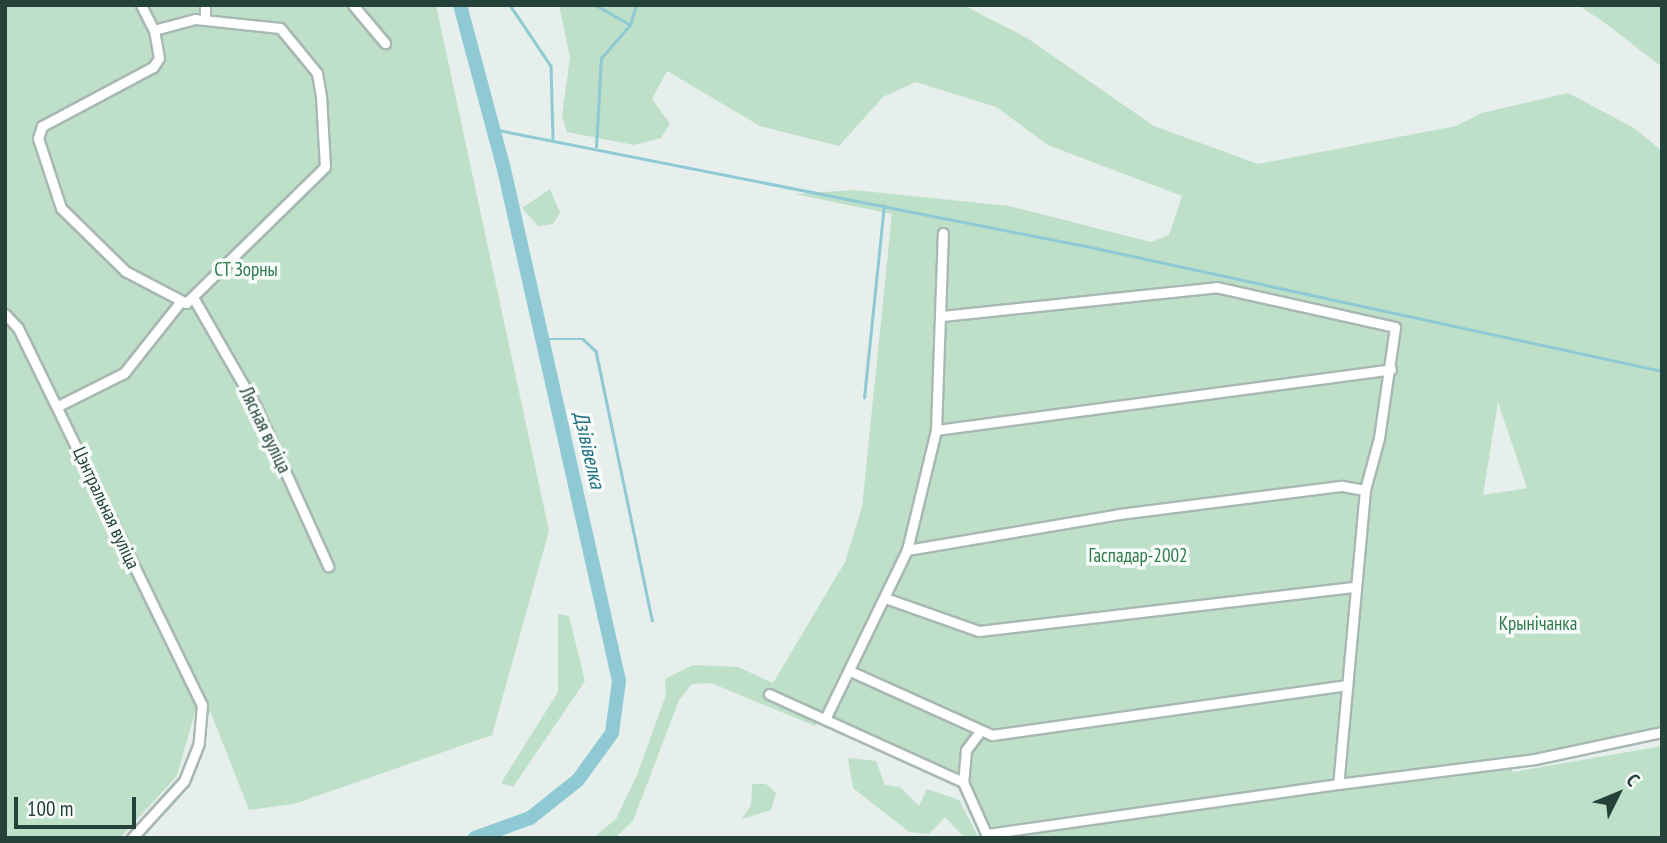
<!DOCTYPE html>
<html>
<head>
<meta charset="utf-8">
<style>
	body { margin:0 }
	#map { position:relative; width:1667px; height:843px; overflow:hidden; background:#e6efeb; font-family:"PT Sans Narrow",sans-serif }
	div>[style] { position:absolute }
	.green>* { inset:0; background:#bfe0c8 }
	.stream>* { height:2.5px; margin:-1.25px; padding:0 1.25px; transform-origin:1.25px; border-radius:1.25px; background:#8ec9d4 }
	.river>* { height:14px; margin:-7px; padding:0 7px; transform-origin:7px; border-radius:7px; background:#8ec9d4 }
	.roads { filter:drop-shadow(2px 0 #a8b8b2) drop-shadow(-2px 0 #a8b8b2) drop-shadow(0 2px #a8b8b2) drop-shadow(0 -2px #a8b8b2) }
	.minor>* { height:9px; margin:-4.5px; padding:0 4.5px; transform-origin:4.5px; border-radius:4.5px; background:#fff }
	span { translate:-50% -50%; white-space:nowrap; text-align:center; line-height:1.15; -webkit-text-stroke:7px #f7fbf9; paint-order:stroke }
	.park-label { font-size:19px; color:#2d7a4b }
	.street-label { font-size:19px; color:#24423a }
	.water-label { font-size:21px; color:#1c6f80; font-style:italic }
	.frame { position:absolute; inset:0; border:7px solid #24423a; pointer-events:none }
	.north { position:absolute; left:1583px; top:759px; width:70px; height:70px; -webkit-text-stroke:5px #f7fbf9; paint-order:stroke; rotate:47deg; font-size:19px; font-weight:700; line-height:28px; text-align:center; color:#24423a }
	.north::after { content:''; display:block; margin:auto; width:24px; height:32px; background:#24423a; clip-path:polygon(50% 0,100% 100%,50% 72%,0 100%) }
	.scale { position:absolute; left:14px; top:797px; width:122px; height:32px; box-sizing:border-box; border:4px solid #24423a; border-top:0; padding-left:9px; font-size:21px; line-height:24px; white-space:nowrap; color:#24423a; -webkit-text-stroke:5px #f7fbf9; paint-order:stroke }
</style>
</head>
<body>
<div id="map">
	<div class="green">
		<div style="clip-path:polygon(5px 5px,436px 5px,549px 531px,492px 735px,294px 804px,249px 810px,211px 713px,196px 708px,177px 776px,120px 838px,5px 838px)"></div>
		<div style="clip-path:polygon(evenodd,559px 5px,963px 5px,1027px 38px,1154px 126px,1258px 164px,1456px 126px,1482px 113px,1568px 93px,1634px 128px,1662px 151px,1662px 727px,1509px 760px,1513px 772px,1662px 746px,1662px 838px,983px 838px,954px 776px,822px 713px,815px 726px,711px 683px,692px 684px,679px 700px,633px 821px,615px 838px,593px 838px,616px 819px,637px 775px,666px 695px,665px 679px,693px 665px,738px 667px,773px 683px,845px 562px,862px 507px,892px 214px,795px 194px,854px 190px,1009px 206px,1151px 242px,1169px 235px,1182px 196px,1048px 145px,996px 107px,916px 82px,883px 97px,839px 146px,760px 126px,667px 71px,652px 99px,670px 124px,661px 138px,634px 145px,567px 132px,562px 116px,570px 57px,559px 5px,1498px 402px,1527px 488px,1483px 495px,1498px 402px)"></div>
		<div style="clip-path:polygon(1578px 5px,1662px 5px,1662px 67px,1605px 23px)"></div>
		<div style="clip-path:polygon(550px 189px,560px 213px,553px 224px,538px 226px,522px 208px)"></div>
		<div style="clip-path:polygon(558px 614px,569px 616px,585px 681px,513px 787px,501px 783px,558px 692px)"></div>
		<div style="clip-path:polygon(848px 758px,876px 761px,885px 785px,900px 787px,919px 806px,927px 789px,959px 800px,979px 838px,965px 838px,945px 817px,929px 834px,909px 832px,853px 788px)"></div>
		<div style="clip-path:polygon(752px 784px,766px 784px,776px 793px,771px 810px,742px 819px,751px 805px)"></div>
	</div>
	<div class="stream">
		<div style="left:510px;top:5px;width:73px;rotate:56.1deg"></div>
		<div style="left:551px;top:66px;width:72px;rotate:88.4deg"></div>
		<div style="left:596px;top:5px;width:39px;rotate:30deg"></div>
		<div style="left:488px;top:128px;width:624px;rotate:11.18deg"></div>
		<div style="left:1100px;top:249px;width:575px;rotate:12.25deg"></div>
		<div style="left:596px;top:147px;width:89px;rotate:-86.8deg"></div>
		<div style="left:601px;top:58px;width:44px;rotate:-48.7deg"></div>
		<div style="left:630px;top:25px;width:21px;rotate:-73deg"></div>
		<div style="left:541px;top:339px;width:42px"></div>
		<div style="left:583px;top:339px;width:18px;rotate:43deg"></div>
		<div style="left:596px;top:351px;width:275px;rotate:78.2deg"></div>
		<div style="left:864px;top:398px;width:193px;rotate:-84.1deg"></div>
	</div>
	<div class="river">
		<div style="left:460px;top:5px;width:170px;rotate:75deg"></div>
		<div style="left:504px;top:169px;width:525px;rotate:77.34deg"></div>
		<div style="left:619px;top:681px;width:52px;rotate:97.7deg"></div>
		<div style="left:612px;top:733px;width:58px;rotate:125.9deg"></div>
		<div style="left:578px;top:780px;width:61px;rotate:141.6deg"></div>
		<div style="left:530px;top:818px;width:59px;rotate:160deg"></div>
	</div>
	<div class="roads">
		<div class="minor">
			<div style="left:141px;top:5px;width:28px;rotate:63deg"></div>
			<div style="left:154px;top:30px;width:28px;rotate:80deg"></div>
			<div style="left:159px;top:58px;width:11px;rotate:124deg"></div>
			<div style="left:153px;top:67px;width:126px;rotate:152deg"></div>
			<div style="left:42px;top:126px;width:13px;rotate:108deg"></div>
			<div style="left:38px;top:138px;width:74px;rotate:71.8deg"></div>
			<div style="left:61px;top:208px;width:90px;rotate:44.5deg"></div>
			<div style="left:125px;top:271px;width:69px;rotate:27.7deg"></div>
			<div style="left:186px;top:303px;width:194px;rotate:-44.4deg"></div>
			<div style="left:325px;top:167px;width:71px;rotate:-93.2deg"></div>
			<div style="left:321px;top:96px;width:23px;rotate:-100deg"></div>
			<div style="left:317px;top:73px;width:58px;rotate:-129.4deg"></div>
			<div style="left:280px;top:28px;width:85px;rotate:-174deg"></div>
			<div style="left:195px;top:19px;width:42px;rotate:165deg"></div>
			<div style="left:353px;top:5px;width:50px;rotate:49.9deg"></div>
			<div style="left:205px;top:19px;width:14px;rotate:-90deg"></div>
			<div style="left:194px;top:299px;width:125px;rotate:60.1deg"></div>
			<div style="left:256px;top:407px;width:175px;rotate:65.6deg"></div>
			<div style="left:5px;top:314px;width:19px;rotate:47deg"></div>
			<div style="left:18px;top:328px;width:420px;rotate:64deg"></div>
			<div style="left:202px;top:705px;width:38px;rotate:95deg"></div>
			<div style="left:199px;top:743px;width:41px;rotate:111.5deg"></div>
			<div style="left:184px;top:781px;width:77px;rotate:132.4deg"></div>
			<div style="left:942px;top:316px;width:276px;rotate:-6deg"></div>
			<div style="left:1216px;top:287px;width:183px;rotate:12.6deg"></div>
			<div style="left:1395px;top:327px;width:112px;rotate:98.2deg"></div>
			<div style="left:1379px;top:438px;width:54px;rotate:105.1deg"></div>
			<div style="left:1365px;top:490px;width:295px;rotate:95.2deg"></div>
			<div style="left:1338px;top:784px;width:355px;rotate:171.9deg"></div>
			<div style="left:58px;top:406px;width:74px;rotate:-26.6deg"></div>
			<div style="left:124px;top:373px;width:92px;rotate:-51.6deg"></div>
			<div style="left:936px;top:430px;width:459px;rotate:-7.6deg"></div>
			<div style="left:907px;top:550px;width:215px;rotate:-9.6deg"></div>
			<div style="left:1119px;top:514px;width:225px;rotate:-7.2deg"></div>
			<div style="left:1342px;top:486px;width:23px;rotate:10deg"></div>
			<div style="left:888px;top:599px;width:96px;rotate:19.4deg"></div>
			<div style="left:979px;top:631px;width:379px;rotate:-6.7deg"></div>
			<div style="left:850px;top:671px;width:156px;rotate:24.3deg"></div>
			<div style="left:992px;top:735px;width:359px;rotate:-8deg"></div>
			<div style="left:769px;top:694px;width:213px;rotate:24.4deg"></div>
			<div style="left:825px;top:719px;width:188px;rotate:-64.1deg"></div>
			<div style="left:907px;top:550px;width:123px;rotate:-76.4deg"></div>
			<div style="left:936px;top:430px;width:197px;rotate:-88deg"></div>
			<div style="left:978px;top:734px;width:20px;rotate:127deg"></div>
			<div style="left:966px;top:750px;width:32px;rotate:95deg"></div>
			<div style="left:963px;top:782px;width:61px;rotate:65.9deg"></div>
			<div style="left:1338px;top:784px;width:199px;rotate:-7.2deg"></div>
			<div style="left:1535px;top:759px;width:130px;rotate:-12deg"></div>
		</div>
	</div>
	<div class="park-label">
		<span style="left:246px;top:270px">СТ Зорны</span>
		<span style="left:1138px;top:556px">Гаспадар-2002</span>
		<span style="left:1538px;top:624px">Крынічанка</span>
	</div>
	<div class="street-label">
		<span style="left:265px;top:430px;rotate:64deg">Лясная вуліца</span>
		<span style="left:106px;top:508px;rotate:65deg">Цэнтральная вуліца</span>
	</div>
	<div class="water-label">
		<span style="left:589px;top:450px;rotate:77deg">Дзівівелка</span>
	</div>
	<div class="frame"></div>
	<div class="north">С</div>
	<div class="scale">100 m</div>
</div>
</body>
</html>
